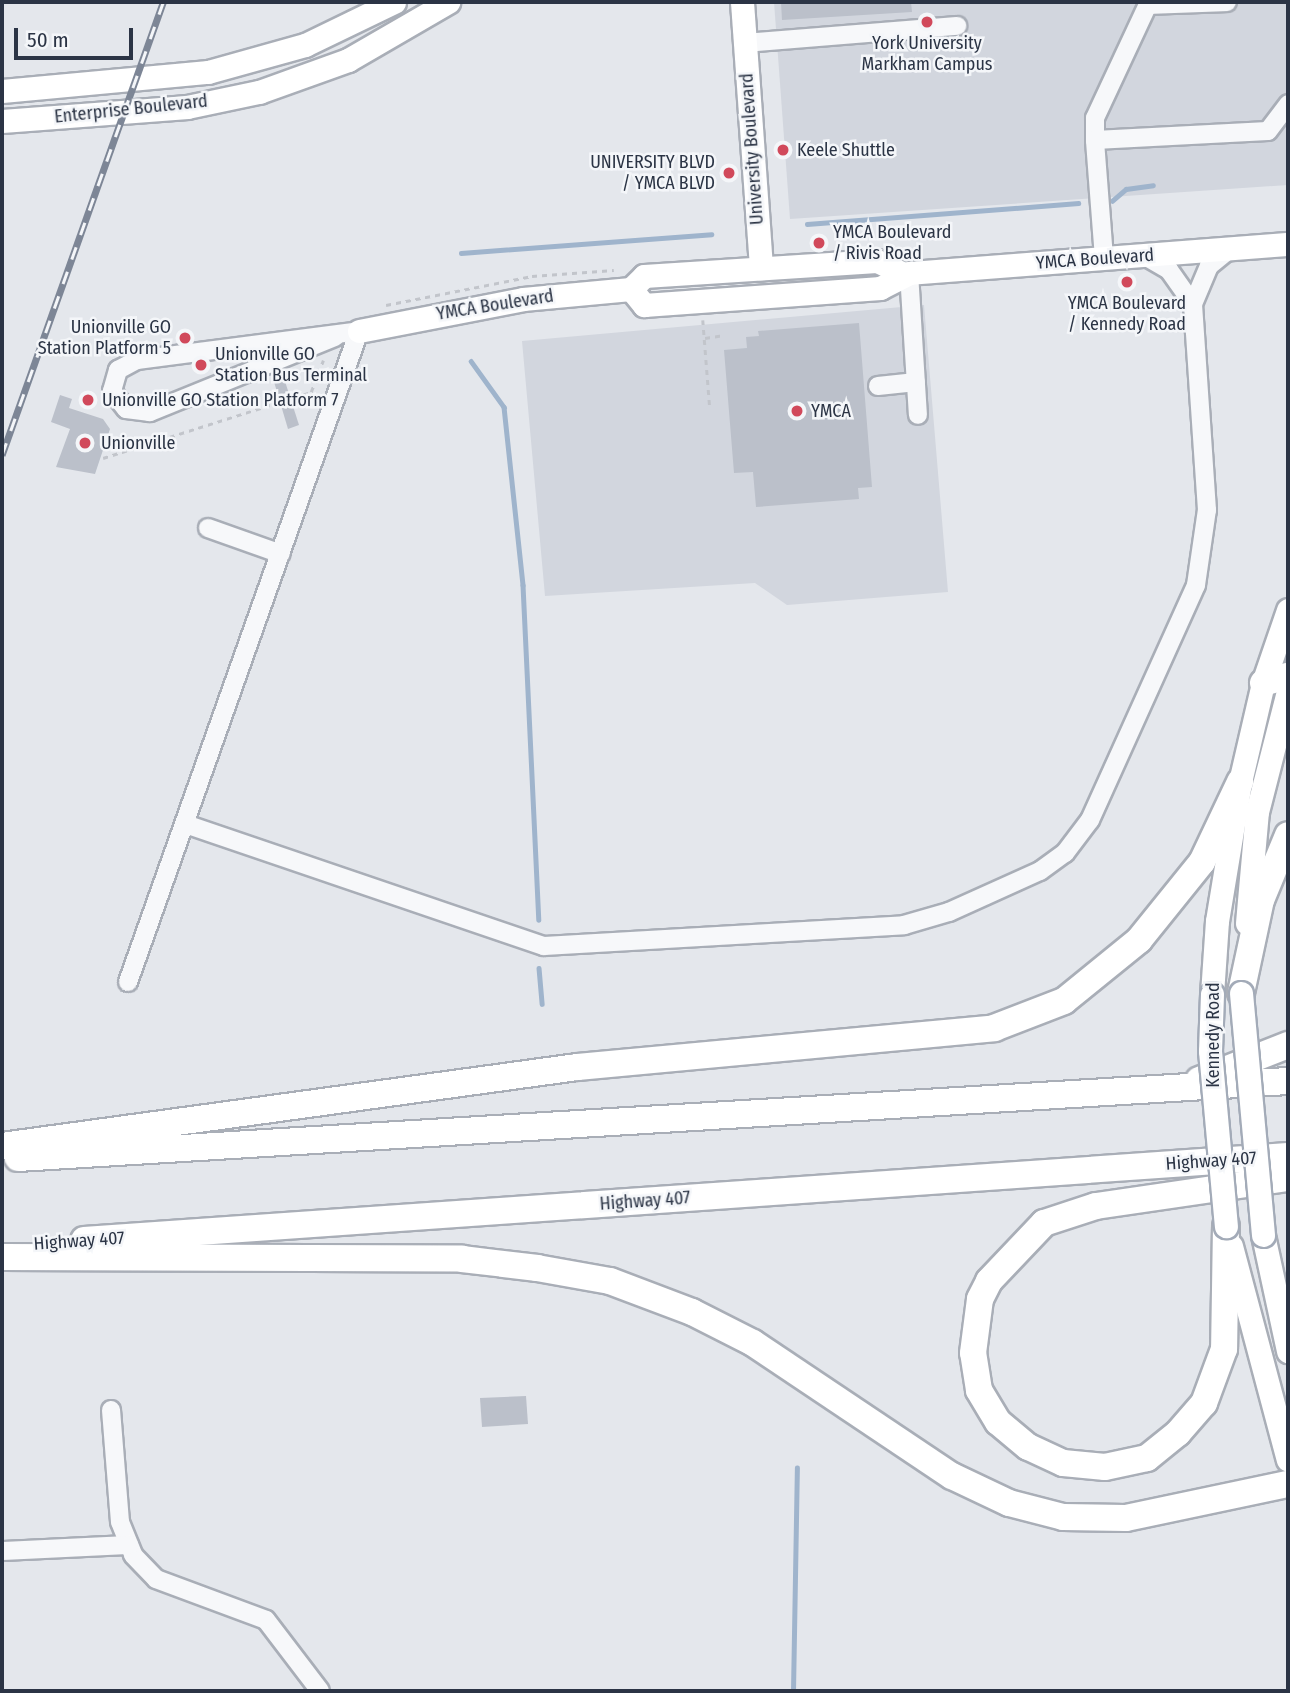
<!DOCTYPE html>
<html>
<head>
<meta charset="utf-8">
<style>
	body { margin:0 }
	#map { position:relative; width:1290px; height:1693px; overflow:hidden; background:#e4e7ec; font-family:"Fira Sans Condensed",sans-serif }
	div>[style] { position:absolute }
	.built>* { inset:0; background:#d2d6de }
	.stream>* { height:4.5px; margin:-2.25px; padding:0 2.25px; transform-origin:2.25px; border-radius:2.25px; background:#9fb4cc }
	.building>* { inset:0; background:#bbc0ca }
	.path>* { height:2.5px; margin-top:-1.25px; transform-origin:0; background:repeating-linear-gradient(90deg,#c2c5cb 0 5px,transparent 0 10px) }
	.roads { filter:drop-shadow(2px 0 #a9aeb7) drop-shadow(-2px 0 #a9aeb7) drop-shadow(0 2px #a9aeb7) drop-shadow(0 -2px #a9aeb7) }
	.minor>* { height:18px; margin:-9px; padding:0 9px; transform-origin:9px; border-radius:9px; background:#f7f8fa }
	.major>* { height:23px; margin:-11.5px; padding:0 11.5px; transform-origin:11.5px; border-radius:11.5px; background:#fff }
	.highway>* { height:26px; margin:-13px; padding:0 13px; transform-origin:13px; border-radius:13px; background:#fff }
	.rail>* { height:7px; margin-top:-3.5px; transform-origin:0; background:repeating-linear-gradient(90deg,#f4f6f9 0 13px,#7d8696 0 26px); box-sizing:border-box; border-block:2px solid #7d8696 }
	.bridges { filter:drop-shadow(2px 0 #a3abb8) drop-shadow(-2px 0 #a3abb8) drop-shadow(0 2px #a3abb8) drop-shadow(0 -2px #a3abb8) }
	.major-bridge>* { height:23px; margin:-11.5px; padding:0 11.5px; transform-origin:11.5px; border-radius:11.5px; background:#fff }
	.dots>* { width:19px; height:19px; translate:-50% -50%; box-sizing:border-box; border:4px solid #f4f6f9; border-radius:50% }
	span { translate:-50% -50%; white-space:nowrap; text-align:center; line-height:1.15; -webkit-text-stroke:5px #f4f6f9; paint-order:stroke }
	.poi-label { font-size:18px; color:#2b3445 }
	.left { translate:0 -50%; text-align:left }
	.right { translate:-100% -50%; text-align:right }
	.street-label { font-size:18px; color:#2b3445 }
	.frame { position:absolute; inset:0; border:4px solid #2b3445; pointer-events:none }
	.scale { position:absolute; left:14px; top:28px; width:119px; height:32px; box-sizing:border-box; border:4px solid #2b3445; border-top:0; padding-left:9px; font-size:21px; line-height:24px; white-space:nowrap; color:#2b3445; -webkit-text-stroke:5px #f4f6f9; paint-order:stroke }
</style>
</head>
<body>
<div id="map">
	<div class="built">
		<div style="clip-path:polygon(774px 2px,1288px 2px,1288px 185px,790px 219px)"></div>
		<div style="clip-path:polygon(924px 305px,948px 592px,787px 605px,755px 583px,545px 596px,522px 341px)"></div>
	</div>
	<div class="stream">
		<div style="left:1112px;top:201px;width:18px;rotate:-41deg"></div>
		<div style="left:1126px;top:189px;width:27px;rotate:-8deg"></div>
		<div style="left:807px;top:224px;width:272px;rotate:-4.4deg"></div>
		<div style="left:461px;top:253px;width:251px;rotate:-4.3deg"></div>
		<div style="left:471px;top:361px;width:57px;rotate:54.3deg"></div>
		<div style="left:504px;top:407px;width:179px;rotate:83.9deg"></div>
		<div style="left:523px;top:585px;width:335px;rotate:87.3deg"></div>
		<div style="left:539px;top:968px;width:36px;rotate:85deg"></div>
		<div style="left:793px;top:1691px;width:223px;rotate:-89deg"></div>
	</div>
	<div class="building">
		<div style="clip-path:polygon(781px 2px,911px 2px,912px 12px,782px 20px)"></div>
		<div style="clip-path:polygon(859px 323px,872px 487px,858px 488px,859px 499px,756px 507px,753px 472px,734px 473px,724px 350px,747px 348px,746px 337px,759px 336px,758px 331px)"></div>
		<div style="clip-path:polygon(282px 372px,299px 425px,288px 429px,272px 375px)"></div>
		<div style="clip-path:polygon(60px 395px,72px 399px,69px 408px,103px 419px,110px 429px,95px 474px,56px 467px,70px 429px,51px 422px)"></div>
		<div style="clip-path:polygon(526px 1396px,528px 1424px,482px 1427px,480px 1398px)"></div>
	</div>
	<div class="path">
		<div style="left:386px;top:305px;width:149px;rotate:-11.2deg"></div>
		<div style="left:532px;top:276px;width:82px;rotate:-4.2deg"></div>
		<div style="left:703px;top:320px;width:88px;rotate:85.5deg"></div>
		<div style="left:705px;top:338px;width:18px;rotate:-9deg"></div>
		<div style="left:103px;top:458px;width:218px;rotate:-17.6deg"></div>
		<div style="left:311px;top:392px;width:34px;rotate:-69deg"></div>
	</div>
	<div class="roads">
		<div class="minor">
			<div style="left:1149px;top:5px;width:78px;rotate:-2.2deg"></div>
			<div style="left:744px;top:43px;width:214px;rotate:-4.6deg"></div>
			<div style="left:1095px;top:140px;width:22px;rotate:-90deg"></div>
			<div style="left:1095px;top:118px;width:128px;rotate:-65deg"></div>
			<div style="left:1143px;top:255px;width:30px;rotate:30deg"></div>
			<div style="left:1169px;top:270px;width:42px;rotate:54.8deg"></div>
			<div style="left:1104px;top:258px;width:118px;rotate:-94.4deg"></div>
			<div style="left:1095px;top:140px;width:173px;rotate:-3deg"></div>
			<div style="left:1268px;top:131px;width:34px;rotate:-53deg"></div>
			<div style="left:909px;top:273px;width:142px;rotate:86.4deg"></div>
			<div style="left:335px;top:337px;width:200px;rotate:157.9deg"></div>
			<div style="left:150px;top:412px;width:24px;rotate:-173deg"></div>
			<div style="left:126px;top:409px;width:23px;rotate:-128deg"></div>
			<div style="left:112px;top:391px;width:22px;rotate:-74deg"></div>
			<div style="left:118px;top:370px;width:21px;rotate:-28deg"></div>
			<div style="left:137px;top:360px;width:224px;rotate:-7.4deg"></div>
			<div style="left:878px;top:386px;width:38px;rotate:-6deg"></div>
			<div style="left:208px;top:528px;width:77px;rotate:19.6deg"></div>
			<div style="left:185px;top:824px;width:379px;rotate:18.8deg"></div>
			<div style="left:544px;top:946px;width:361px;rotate:-3.3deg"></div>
			<div style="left:904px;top:925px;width:47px;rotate:-16.1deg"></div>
			<div style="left:949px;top:912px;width:100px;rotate:-24.3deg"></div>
			<div style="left:1040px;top:871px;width:31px;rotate:-36deg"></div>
			<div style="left:1065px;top:853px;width:41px;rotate:-52.9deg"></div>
			<div style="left:1090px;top:820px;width:258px;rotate:-65.7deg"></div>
			<div style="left:1196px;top:585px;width:76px;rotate:-81.7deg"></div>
			<div style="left:1207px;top:510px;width:206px;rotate:-93.9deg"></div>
			<div style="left:1193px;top:304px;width:41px;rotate:-67.2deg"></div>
			<div style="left:1209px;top:266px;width:28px;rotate:-39deg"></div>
			<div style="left:128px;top:982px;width:691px;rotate:-70.46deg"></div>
			<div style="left:111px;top:1410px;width:112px;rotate:85.4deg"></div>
			<div style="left:120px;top:1522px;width:35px;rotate:68deg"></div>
			<div style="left:133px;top:1555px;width:33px;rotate:46deg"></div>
			<div style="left:156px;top:1579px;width:117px;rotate:20.4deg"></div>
			<div style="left:266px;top:1620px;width:89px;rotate:52.7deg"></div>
			<div style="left:2px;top:1551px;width:127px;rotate:-2.7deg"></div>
		</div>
		<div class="major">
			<div style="left:742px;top:2px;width:267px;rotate:85.9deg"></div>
			<div style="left:2px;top:91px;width:207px;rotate:-5.3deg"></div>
			<div style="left:208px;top:72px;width:101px;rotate:-15.6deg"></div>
			<div style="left:305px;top:45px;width:99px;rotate:-25.8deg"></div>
			<div style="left:2px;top:121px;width:186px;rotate:-4.3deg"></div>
			<div style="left:187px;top:107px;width:74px;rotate:-11.8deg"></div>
			<div style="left:259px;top:92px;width:95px;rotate:-19.8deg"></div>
			<div style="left:348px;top:60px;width:116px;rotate:-30.1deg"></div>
			<div style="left:631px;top:289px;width:21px;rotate:51deg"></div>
			<div style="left:644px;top:305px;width:237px;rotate:-4.1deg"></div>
			<div style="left:880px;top:288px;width:33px;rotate:-27deg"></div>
			<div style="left:909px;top:273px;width:380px;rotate:-4.4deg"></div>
			<div style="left:359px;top:331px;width:167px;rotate:-11deg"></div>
			<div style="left:523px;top:299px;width:108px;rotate:-5.3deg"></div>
			<div style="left:631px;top:289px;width:18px;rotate:-45deg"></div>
			<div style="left:644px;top:276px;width:233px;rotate:-3.7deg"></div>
			<div style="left:877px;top:261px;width:28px;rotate:26deg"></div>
			<div style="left:1247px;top:923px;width:111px;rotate:-84.9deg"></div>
			<div style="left:1257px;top:812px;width:125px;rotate:-75.6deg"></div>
			<div style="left:1212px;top:994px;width:73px;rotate:-86.1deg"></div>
			<div style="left:1217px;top:921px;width:141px;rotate:-80.6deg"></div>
			<div style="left:1240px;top:782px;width:102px;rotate:-76.9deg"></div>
			<div style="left:1263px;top:683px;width:77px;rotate:-71.1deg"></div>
			<div style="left:1263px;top:1235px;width:119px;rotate:77.8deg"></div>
			<div style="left:1231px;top:1246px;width:221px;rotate:75.1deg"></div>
		</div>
		<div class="highway">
			<div style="left:1263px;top:683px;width:26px;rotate:-16deg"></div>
			<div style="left:1241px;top:993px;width:95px;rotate:-77.9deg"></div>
			<div style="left:1261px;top:900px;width:70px;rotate:-67.4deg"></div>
			<div style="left:1199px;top:1080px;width:96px;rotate:-21.5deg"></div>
			<div style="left:2px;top:1146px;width:580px;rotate:-7.82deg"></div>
			<div style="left:577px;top:1067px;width:419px;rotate:-5.3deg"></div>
			<div style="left:994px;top:1028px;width:75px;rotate:-21.1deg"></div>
			<div style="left:1064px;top:1001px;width:97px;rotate:-39.1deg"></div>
			<div style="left:1139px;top:940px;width:100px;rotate:-51.1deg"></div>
			<div style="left:1202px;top:862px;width:89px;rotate:-64.6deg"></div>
			<div style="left:18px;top:1158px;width:1272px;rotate:-3.47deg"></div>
			<div style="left:1226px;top:1226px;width:123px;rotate:90.9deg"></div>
			<div style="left:1224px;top:1349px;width:58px;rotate:110.3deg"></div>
			<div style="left:1204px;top:1403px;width:40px;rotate:131deg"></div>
			<div style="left:1178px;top:1433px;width:40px;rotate:141deg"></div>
			<div style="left:1147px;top:1458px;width:43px;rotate:167.9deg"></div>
			<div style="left:1105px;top:1467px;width:42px;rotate:-174.6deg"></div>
			<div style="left:1063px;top:1463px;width:38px;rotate:-155deg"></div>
			<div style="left:1028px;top:1447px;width:39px;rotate:-140deg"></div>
			<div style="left:998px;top:1422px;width:37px;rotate:-121deg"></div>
			<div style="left:979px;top:1390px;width:37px;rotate:-99deg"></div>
			<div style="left:973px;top:1353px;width:54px;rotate:-82.6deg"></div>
			<div style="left:980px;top:1299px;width:20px;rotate:-63deg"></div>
			<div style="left:989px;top:1281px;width:80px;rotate:-46.5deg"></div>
			<div style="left:1044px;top:1223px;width:55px;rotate:-18.1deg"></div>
			<div style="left:1096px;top:1206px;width:194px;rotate:-8.3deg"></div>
			<div style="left:84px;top:1240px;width:1207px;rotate:-3.99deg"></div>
			<div style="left:2px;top:1257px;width:460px;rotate:0.2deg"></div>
			<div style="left:462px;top:1259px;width:76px;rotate:6.8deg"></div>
			<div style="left:537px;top:1268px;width:74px;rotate:10.1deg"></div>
			<div style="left:610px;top:1281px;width:88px;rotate:20.7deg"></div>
			<div style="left:692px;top:1312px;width:68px;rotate:26.9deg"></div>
			<div style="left:753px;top:1343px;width:239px;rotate:33.8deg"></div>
			<div style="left:952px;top:1476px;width:63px;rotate:25.3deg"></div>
			<div style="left:1009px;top:1503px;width:56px;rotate:14.5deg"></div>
			<div style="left:1063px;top:1517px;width:63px;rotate:0.9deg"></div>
			<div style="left:1126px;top:1518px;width:166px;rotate:-11.9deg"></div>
		</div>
	</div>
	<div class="rail">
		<div style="left:2px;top:455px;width:481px;rotate:-70.4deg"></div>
	</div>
	<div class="bridges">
		<div class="major-bridge">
			<div style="left:1241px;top:993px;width:243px;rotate:84.8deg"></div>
			<div style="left:1212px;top:994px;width:57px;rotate:92deg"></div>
			<div style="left:1210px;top:1051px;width:176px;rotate:84.8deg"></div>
		</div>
	</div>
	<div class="dots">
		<div style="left:927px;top:22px;background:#d1495b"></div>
		<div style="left:783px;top:150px;background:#d1495b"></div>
		<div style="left:729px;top:173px;background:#d1495b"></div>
		<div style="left:819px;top:243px;background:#d1495b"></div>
		<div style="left:1127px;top:282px;background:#d1495b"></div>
		<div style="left:185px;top:338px;background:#d1495b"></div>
		<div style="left:201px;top:365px;background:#d1495b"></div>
		<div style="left:88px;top:400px;background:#d1495b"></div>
		<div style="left:797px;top:411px;background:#d1495b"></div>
		<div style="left:85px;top:443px;background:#d1495b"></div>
	</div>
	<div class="poi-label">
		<span style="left:927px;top:54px">York University<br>Markham Campus</span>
		<span class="left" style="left:797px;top:150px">Keele Shuttle</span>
		<span class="right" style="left:715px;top:173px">UNIVERSITY BLVD<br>/ YMCA BLVD</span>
		<span class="left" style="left:833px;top:243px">YMCA Boulevard<br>/ Rivis Road</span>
		<span style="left:1127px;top:314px">YMCA Boulevard<br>/ Kennedy Road</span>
		<span class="right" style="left:171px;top:338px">Unionville GO<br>Station Platform 5</span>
		<span class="left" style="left:215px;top:365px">Unionville GO<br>Station Bus Terminal</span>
		<span class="left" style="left:102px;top:400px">Unionville GO Station Platform 7</span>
		<span class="left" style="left:811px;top:411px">YMCA</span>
		<span class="left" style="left:101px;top:443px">Unionville</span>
	</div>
	<div class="street-label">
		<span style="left:131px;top:109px;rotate:-6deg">Enterprise Boulevard</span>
		<span style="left:752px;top:149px;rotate:-94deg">University Boulevard</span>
		<span style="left:1095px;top:259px;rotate:-4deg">YMCA Boulevard</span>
		<span style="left:495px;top:305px;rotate:-9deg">YMCA Boulevard</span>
		<span style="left:1213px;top:1035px;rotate:-90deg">Kennedy Road</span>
		<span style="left:1211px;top:1161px;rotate:-4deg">Highway 407</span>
		<span style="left:645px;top:1201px;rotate:-4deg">Highway 407</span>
		<span style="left:79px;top:1241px;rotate:-4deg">Highway 407</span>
	</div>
	<div class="frame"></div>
	<div class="scale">50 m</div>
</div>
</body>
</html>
